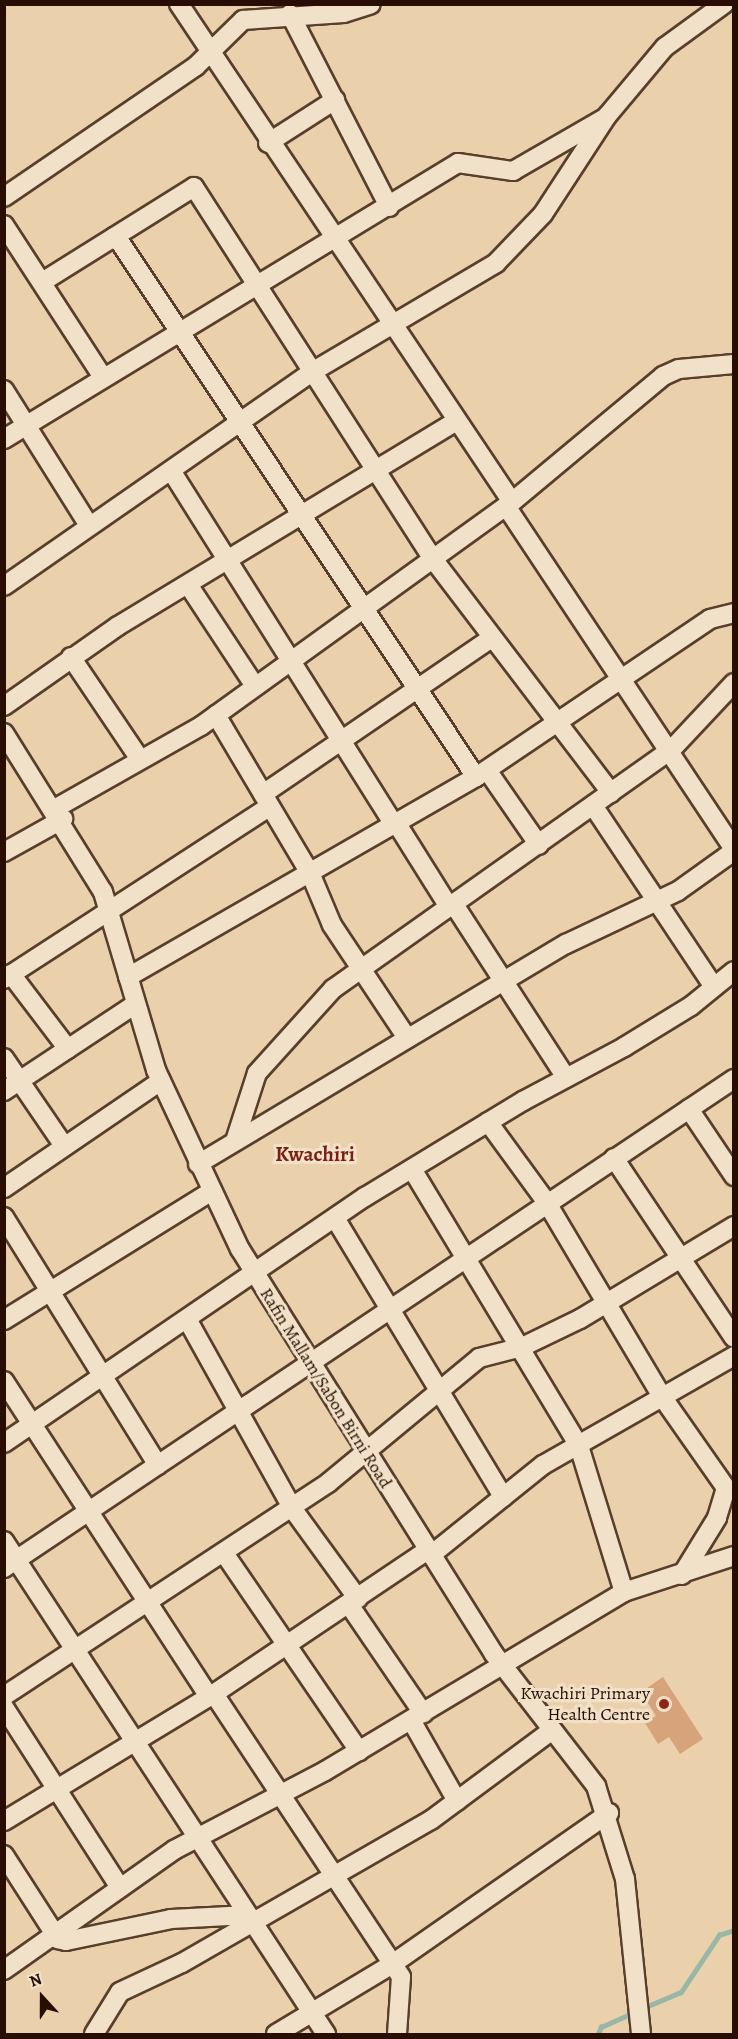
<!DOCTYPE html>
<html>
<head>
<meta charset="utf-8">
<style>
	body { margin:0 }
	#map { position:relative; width:738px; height:2039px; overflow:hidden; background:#ead1ab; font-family:Alegreya,serif }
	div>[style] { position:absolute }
	.stream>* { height:4.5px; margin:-2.25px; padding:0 2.25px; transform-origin:2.25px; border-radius:2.25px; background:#98b7a7 }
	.building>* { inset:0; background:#d7a37b }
	.roads { filter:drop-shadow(2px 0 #583f2c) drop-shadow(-2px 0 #583f2c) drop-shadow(0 2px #583f2c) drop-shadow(0 -2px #583f2c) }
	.minor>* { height:18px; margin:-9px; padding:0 9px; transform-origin:9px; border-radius:9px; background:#f1e1c8 }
	.dots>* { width:16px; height:16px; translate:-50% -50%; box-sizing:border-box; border:3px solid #f1e1c8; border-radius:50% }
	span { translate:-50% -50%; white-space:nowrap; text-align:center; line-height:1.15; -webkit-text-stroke:6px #f1e1c8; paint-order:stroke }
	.street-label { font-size:18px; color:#280e02 }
	.poi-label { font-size:18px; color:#280e02 }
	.right { translate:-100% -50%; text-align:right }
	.quarter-label { font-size:21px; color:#7a1f14; font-weight:700 }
	.frame { position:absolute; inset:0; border:6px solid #280e02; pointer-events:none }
	.north { position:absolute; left:12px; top:1967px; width:60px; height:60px; -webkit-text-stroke:4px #f1e1c8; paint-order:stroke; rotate:339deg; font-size:16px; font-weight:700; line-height:24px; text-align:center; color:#280e02 }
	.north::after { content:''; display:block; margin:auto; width:21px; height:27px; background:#280e02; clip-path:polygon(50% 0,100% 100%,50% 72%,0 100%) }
</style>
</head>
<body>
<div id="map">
	<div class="stream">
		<div style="left:643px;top:2008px;width:41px;rotate:-22.8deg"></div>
		<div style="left:681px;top:1992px;width:69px;rotate:-56.3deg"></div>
		<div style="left:719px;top:1935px;width:16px;rotate:-18deg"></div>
		<div style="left:598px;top:2034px;width:8px;rotate:-67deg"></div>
		<div style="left:601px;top:2027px;width:37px;rotate:-24deg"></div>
	</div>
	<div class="building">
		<div style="clip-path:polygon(663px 1677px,703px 1739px,680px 1754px,669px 1737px,658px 1744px,645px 1723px,656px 1716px,641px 1692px)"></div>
	</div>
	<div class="roads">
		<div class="minor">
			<div style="left:179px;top:4px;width:599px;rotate:56.23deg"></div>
			<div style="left:290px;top:14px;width:217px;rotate:62.8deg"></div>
			<div style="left:268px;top:143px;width:80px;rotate:-32.7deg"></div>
			<div style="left:4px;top:197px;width:232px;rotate:-34.3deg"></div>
			<div style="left:196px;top:66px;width:66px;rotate:-44.4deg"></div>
			<div style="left:243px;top:20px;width:101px;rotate:-4deg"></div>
			<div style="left:344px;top:13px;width:28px;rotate:-18deg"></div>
			<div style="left:4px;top:225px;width:180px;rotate:57deg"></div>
			<div style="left:116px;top:236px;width:650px;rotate:56.36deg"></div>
			<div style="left:42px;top:282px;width:179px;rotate:-32deg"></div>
			<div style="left:194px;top:187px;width:442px;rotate:57.3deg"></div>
			<div style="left:433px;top:559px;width:294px;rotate:52.7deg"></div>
			<div style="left:4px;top:390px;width:158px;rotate:57.9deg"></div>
			<div style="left:4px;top:439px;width:531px;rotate:-31.3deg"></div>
			<div style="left:458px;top:163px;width:56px;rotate:8.3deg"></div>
			<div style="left:513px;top:171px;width:104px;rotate:-30deg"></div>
			<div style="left:172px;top:472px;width:417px;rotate:57.8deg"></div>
			<div style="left:506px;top:506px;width:412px;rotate:56.4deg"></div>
			<div style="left:4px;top:586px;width:375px;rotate:-34.8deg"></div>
			<div style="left:312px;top:372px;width:214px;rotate:-30.6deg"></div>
			<div style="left:496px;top:263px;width:68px;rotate:-46.2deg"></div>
			<div style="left:543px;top:214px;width:117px;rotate:-56.9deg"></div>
			<div style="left:607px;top:116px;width:90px;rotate:-50deg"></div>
			<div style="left:665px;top:47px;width:73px;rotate:-36.1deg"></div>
			<div style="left:189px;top:586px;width:120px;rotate:56.6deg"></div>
			<div style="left:71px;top:657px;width:122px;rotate:56deg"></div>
			<div style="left:4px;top:706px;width:139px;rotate:-35.1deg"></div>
			<div style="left:118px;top:626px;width:395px;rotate:-31.2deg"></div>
			<div style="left:216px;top:715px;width:186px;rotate:59.3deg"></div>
			<div style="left:311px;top:875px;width:54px;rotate:67.2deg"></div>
			<div style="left:332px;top:925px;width:136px;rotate:56.4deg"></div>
			<div style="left:4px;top:733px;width:187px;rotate:58.1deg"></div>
			<div style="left:103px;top:892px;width:186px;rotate:73.4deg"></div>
			<div style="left:156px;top:1070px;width:198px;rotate:64.9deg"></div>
			<div style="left:240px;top:1249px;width:478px;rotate:57.9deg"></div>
			<div style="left:494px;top:1654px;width:167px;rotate:52.3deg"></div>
			<div style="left:596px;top:1786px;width:97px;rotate:72.7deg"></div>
			<div style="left:625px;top:1879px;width:156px;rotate:84.1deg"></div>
			<div style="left:487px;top:770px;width:91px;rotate:55.3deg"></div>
			<div style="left:263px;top:794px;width:277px;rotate:-34.3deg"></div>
			<div style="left:594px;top:807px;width:216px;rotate:56.3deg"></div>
			<div style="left:56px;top:808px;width:167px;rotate:-29.5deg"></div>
			<div style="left:201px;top:726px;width:383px;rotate:-35.8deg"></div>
			<div style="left:512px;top:502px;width:197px;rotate:-39.8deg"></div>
			<div style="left:663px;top:376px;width:17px;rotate:-24deg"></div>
			<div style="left:679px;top:369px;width:55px;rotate:-5.2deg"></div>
			<div style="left:397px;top:824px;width:98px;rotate:57.9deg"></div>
			<div style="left:4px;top:852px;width:68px;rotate:-29.2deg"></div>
			<div style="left:453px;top:903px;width:208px;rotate:57.1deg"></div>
			<div style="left:11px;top:974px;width:94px;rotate:52.8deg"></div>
			<div style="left:128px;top:977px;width:401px;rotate:-29.9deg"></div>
			<div style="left:476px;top:777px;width:282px;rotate:-34deg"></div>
			<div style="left:710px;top:619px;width:25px;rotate:-14deg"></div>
			<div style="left:4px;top:979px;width:317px;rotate:-33deg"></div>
			<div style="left:4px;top:1058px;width:107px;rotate:55.7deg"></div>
			<div style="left:4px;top:1091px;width:156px;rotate:-33.5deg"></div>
			<div style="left:689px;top:1109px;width:81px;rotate:56.1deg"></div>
			<div style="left:488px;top:1122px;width:100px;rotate:53.9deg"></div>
			<div style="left:547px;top:1203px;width:227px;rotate:59.3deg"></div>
			<div style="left:663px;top:1398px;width:110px;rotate:55deg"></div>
			<div style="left:726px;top:1488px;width:31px;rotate:107deg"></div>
			<div style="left:717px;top:1518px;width:67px;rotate:121.6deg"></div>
			<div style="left:235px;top:1141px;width:71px;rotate:-72.1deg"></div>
			<div style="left:257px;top:1073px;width:113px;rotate:-47.9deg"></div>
			<div style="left:333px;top:989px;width:414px;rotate:-35.3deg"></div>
			<div style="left:671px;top:750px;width:92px;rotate:-46.8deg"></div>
			<div style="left:614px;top:1158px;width:216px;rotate:56.3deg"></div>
			<div style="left:198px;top:1164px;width:429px;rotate:-30.9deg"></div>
			<div style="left:566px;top:944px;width:124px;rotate:-25.3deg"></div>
			<div style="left:678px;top:891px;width:69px;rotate:-35.5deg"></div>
			<div style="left:412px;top:1169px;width:323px;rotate:58.9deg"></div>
			<div style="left:579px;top:1446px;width:153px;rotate:72.9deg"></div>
			<div style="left:4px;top:1188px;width:190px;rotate:-34.3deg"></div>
			<div style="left:4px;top:1217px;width:292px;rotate:58.2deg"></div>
			<div style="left:335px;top:1218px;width:326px;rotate:58.9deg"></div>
			<div style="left:187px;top:1319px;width:216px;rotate:60.9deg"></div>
			<div style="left:292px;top:1508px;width:112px;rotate:54deg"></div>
			<div style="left:4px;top:1320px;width:245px;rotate:-31.8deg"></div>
			<div style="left:4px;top:1381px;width:377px;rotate:57deg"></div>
			<div style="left:4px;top:1443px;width:437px;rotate:-34.3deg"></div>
			<div style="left:365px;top:1197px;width:185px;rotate:-31.3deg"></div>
			<div style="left:523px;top:1101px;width:115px;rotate:-28.1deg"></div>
			<div style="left:624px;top:1047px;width:79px;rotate:-31.5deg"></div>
			<div style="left:691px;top:1006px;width:55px;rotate:-39.1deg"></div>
			<div style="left:4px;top:1541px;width:589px;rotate:56.85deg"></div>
			<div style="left:224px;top:1553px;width:240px;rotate:55.7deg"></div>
			<div style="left:431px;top:1555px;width:144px;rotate:-38.8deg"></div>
			<div style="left:543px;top:1465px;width:220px;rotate:-29.7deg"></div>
			<div style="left:4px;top:1568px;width:879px;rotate:-33.82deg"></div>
			<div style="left:350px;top:1606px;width:130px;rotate:55.7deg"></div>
			<div style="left:214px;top:1694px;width:339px;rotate:56.5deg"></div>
			<div style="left:401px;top:1977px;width:57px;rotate:94deg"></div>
			<div style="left:4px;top:1696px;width:388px;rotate:-33.3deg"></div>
			<div style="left:328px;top:1483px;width:196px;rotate:-39.6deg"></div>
			<div style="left:479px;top:1358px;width:44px;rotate:-14.3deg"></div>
			<div style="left:522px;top:1347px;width:64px;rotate:-25.8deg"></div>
			<div style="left:580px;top:1319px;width:180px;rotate:-31.1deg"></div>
			<div style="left:4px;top:1707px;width:215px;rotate:57.3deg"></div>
			<div style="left:411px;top:1720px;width:93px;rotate:60.4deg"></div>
			<div style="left:4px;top:1821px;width:240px;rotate:-31.2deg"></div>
			<div style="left:209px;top:1697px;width:264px;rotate:-33.9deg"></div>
			<div style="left:4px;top:1855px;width:100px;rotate:57.3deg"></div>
			<div style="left:58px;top:1939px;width:8px;rotate:14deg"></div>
			<div style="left:66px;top:1941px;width:107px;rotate:-11.8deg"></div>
			<div style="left:171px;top:1919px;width:77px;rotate:-3deg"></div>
			<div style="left:4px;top:1970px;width:208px;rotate:-35.2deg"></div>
			<div style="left:174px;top:1850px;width:170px;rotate:-27.6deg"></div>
			<div style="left:325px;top:1771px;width:348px;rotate:-30.9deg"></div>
			<div style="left:624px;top:1592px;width:116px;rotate:-18.1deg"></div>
			<div style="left:94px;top:2034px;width:49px;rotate:-58.2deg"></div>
			<div style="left:120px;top:1992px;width:68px;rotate:-25.1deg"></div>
			<div style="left:182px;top:1963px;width:287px;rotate:-29.9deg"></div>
			<div style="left:431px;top:1820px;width:149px;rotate:-36.6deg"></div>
			<div style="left:276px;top:2034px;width:134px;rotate:-31deg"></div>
			<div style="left:391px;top:1965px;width:266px;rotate:-34.9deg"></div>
		</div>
	</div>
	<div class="dots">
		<div style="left:664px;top:1704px;background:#8f2418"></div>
	</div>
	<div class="street-label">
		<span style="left:326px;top:1388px;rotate:58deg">Rafin Mallam/Sabon Birni Road</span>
	</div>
	<div class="poi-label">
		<span class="right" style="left:650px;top:1704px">Kwachiri Primary<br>Health Centre</span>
	</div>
	<div class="quarter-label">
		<span style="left:315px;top:1154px">Kwachiri</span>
	</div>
	<div class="frame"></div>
	<div class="north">N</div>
</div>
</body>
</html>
